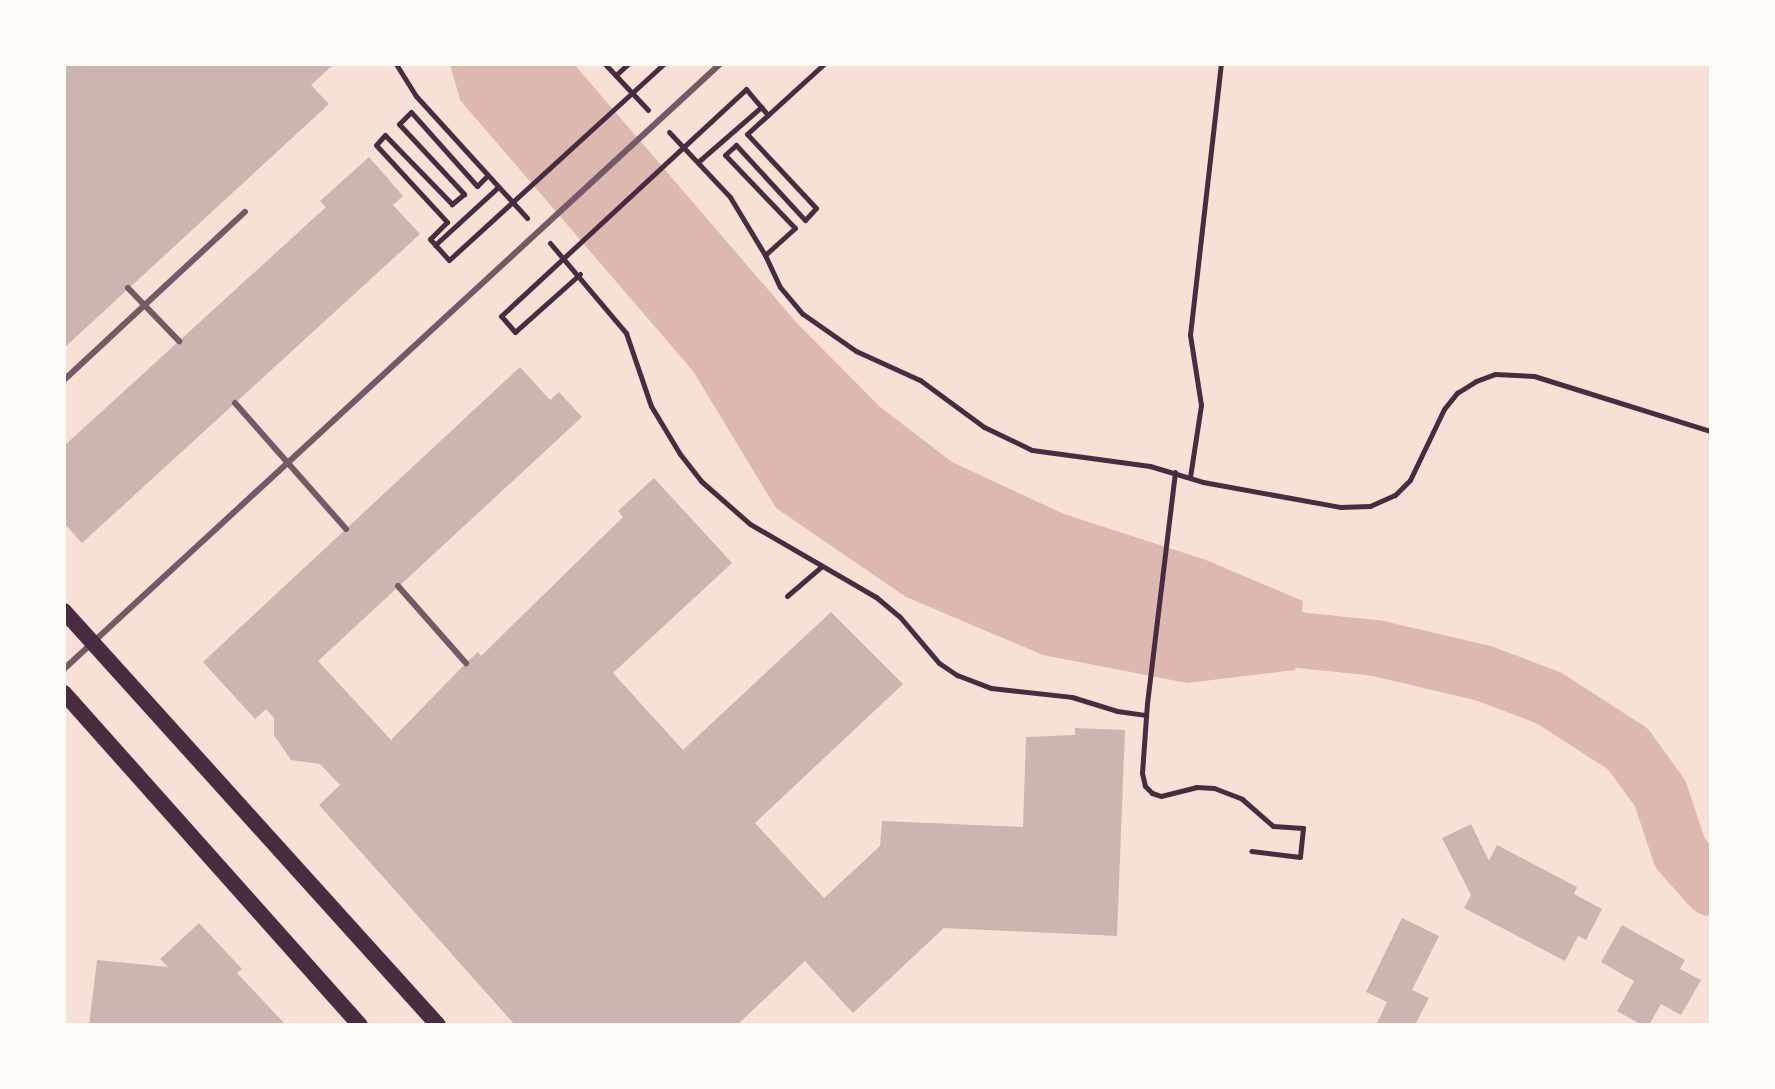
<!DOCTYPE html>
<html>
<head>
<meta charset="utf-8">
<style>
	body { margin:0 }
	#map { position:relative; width:1775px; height:1089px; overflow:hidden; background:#f7e1d7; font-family:"Roboto Condensed",sans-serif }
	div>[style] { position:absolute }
	.water>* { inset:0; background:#dcb8b0 }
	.river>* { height:56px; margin:-28px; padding:0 28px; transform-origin:28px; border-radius:28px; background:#dcb8b0 }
	.building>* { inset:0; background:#ccb4b1 }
	.path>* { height:5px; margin:-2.5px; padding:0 2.5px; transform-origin:2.5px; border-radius:2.5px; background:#4a2c40 }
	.service>* { height:6px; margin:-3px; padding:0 3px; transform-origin:3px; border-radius:3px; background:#755966 }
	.secondary>* { height:16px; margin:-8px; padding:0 8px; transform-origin:8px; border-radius:8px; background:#4a2c40 }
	span { translate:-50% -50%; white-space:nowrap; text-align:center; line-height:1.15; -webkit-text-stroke:7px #fffaf5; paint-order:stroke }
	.frame { position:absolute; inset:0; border:66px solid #fffaf5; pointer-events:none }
</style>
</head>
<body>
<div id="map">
	<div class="water">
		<div style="clip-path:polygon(450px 64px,574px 64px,795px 321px,879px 406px,952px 462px,1064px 514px,1206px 560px,1303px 601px,1295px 670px,1187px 683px,1043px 655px,906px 597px,776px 508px,693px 371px,460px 100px)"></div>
	</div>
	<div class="river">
		<div style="left:1226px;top:622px;width:74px;rotate:14deg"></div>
		<div style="left:1298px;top:640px;width:78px;rotate:5.9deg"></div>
		<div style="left:1376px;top:648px;width:110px;rotate:13.2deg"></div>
		<div style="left:1483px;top:673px;width:71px;rotate:20.7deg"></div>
		<div style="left:1549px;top:698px;width:94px;rotate:32.8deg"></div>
		<div style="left:1628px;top:749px;width:54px;rotate:54deg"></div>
		<div style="left:1660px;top:793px;width:63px;rotate:71.6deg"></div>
		<div style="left:1680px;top:853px;width:47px;rotate:48.5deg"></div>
	</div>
	<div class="building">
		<div style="clip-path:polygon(64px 64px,334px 64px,311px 85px,329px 104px,64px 348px)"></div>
		<div style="clip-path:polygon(369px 157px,403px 196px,393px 205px,420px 234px,82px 543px,64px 523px,64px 446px,326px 207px,320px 201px)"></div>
		<div style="clip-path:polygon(520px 367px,550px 400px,559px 392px,582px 417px,318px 661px,391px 740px,466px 663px,478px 652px,481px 656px,623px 517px,618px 511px,654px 478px,732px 563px,613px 673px,683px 750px,831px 612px,903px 684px,755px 823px,824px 898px,880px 846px,882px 821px,1023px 827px,1026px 737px,1075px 735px,1075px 728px,1125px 730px,1117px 936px,944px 928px,853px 1013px,805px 961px,737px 1025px,515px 1025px,319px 805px,340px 785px,320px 764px,291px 760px,274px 735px,274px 718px,266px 709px,255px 719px,203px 662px)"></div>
		<div style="clip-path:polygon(1471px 824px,1489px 861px,1497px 845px,1577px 887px,1574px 894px,1602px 909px,1586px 940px,1578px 936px,1565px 961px,1464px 908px,1471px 895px,1442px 838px)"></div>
		<div style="clip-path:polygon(1402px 918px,1439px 936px,1412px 990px,1429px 998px,1415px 1025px,1380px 1025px,1377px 1023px,1387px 1002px,1366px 992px)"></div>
		<div style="clip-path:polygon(199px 923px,242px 969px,237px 973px,286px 1025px,89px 1025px,97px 960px,168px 967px,160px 959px)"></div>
		<div style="clip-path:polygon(1622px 925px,1685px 960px,1680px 969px,1701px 980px,1681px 1015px,1661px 1004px,1649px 1025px,1642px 1025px,1617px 1011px,1634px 981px,1601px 962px)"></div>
	</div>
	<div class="path">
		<div style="left:396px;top:64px;width:38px;rotate:58deg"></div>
		<div style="left:416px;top:96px;width:165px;rotate:47.7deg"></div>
		<div style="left:605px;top:64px;width:63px;rotate:46.9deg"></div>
		<div style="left:616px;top:75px;width:16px;rotate:-43deg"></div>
		<div style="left:669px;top:132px;width:89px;rotate:46.8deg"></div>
		<div style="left:730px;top:197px;width:68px;rotate:58.9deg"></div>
		<div style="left:765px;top:255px;width:35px;rotate:65deg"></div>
		<div style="left:780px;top:287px;width:35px;rotate:50deg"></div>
		<div style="left:803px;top:314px;width:65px;rotate:34.9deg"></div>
		<div style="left:856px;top:351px;width:70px;rotate:24.4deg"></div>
		<div style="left:920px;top:380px;width:79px;rotate:36.3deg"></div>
		<div style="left:984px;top:427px;width:53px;rotate:25.6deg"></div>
		<div style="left:1032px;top:450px;width:119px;rotate:7.7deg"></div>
		<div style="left:1150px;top:466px;width:55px;rotate:16.8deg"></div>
		<div style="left:1203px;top:482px;width:139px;rotate:10.3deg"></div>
		<div style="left:1340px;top:507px;width:30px;rotate:-2deg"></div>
		<div style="left:1370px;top:506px;width:27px;rotate:-24deg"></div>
		<div style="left:1395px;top:495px;width:21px;rotate:-45deg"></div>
		<div style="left:1410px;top:480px;width:79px;rotate:-64.4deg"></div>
		<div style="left:1444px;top:409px;width:21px;rotate:-51deg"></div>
		<div style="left:1457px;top:393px;width:22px;rotate:-32deg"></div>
		<div style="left:1476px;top:381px;width:20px;rotate:-20deg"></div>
		<div style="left:1495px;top:374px;width:39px;rotate:3deg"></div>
		<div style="left:1534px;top:376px;width:185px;rotate:17.3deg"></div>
		<div style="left:698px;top:162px;width:84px;rotate:-41.1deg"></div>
		<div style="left:487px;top:176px;width:14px;rotate:135deg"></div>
		<div style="left:477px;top:186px;width:99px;rotate:-131.7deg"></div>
		<div style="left:411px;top:112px;width:17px;rotate:135deg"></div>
		<div style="left:399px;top:124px;width:96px;rotate:47.1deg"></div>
		<div style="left:464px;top:194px;width:16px;rotate:140deg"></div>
		<div style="left:452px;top:204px;width:96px;rotate:-134.2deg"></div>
		<div style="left:385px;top:135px;width:13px;rotate:132deg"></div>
		<div style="left:376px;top:145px;width:105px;rotate:47.3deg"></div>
		<div style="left:447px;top:222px;width:24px;rotate:135deg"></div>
		<div style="left:430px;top:239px;width:28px;rotate:48deg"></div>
		<div style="left:449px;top:260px;width:291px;rotate:-42.4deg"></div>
		<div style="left:550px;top:243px;width:118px;rotate:49.8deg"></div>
		<div style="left:626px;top:333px;width:77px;rotate:71.1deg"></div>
		<div style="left:651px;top:406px;width:56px;rotate:58.9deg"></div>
		<div style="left:680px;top:454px;width:34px;rotate:52deg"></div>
		<div style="left:701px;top:481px;width:65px;rotate:41.3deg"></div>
		<div style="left:750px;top:524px;width:146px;rotate:30.1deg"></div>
		<div style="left:876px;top:597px;width:31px;rotate:40deg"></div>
		<div style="left:900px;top:617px;width:60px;rotate:49.7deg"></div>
		<div style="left:939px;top:663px;width:22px;rotate:34deg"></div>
		<div style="left:957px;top:675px;width:36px;rotate:21deg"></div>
		<div style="left:991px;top:688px;width:81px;rotate:6.3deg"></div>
		<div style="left:1072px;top:697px;width:47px;rotate:17.3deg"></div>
		<div style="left:1117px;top:711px;width:28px;rotate:8deg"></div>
		<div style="left:435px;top:245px;width:86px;rotate:-42.6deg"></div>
		<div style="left:765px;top:255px;width:40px;rotate:-42deg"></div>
		<div style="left:795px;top:228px;width:101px;rotate:-133.8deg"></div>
		<div style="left:725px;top:155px;width:15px;rotate:-42deg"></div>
		<div style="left:736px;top:145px;width:102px;rotate:47.4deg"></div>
		<div style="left:805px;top:220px;width:16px;rotate:-47deg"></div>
		<div style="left:816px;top:208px;width:101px;rotate:-133deg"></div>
		<div style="left:747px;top:134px;width:104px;rotate:-42.3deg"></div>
		<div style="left:580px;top:274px;width:87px;rotate:138.3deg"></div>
		<div style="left:515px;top:332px;width:21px;rotate:-131deg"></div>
		<div style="left:501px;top:316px;width:334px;rotate:-42.8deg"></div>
		<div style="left:746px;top:89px;width:34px;rotate:50deg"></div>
		<div style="left:1175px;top:472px;width:233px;rotate:96.9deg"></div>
		<div style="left:1147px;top:703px;width:70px;rotate:94.1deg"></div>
		<div style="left:1142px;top:773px;width:13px;rotate:77deg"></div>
		<div style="left:1145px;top:786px;width:10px;rotate:45deg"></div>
		<div style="left:1152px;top:793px;width:9px;rotate:18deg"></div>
		<div style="left:1161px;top:796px;width:36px;rotate:-14deg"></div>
		<div style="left:1196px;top:787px;width:18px;rotate:3deg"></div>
		<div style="left:1214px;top:788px;width:30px;rotate:21deg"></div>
		<div style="left:1242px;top:799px;width:41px;rotate:41.1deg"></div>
		<div style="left:1273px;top:826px;width:30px;rotate:4deg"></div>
		<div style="left:1303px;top:828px;width:29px;rotate:96deg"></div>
		<div style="left:1300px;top:857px;width:49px;rotate:-173deg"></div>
		<div style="left:1190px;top:477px;width:73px;rotate:-81.3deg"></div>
		<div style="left:1201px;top:405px;width:71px;rotate:-98.9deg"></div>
		<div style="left:1190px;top:335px;width:273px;rotate:-83.5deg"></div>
		<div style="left:787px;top:596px;width:46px;rotate:-40.6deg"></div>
	</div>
	<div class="service">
		<div style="left:128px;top:288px;width:74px;rotate:46.1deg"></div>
		<div style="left:64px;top:380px;width:247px;rotate:-42.9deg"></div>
		<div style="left:235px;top:403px;width:168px;rotate:48.6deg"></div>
		<div style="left:398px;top:586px;width:103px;rotate:48.6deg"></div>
		<div style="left:64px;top:669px;width:892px;rotate:-42.68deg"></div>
	</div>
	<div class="secondary">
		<div style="left:64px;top:611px;width:558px;rotate:47.91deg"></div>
		<div style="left:64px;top:693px;width:445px;rotate:48.3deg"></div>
	</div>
	<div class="frame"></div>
</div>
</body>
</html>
